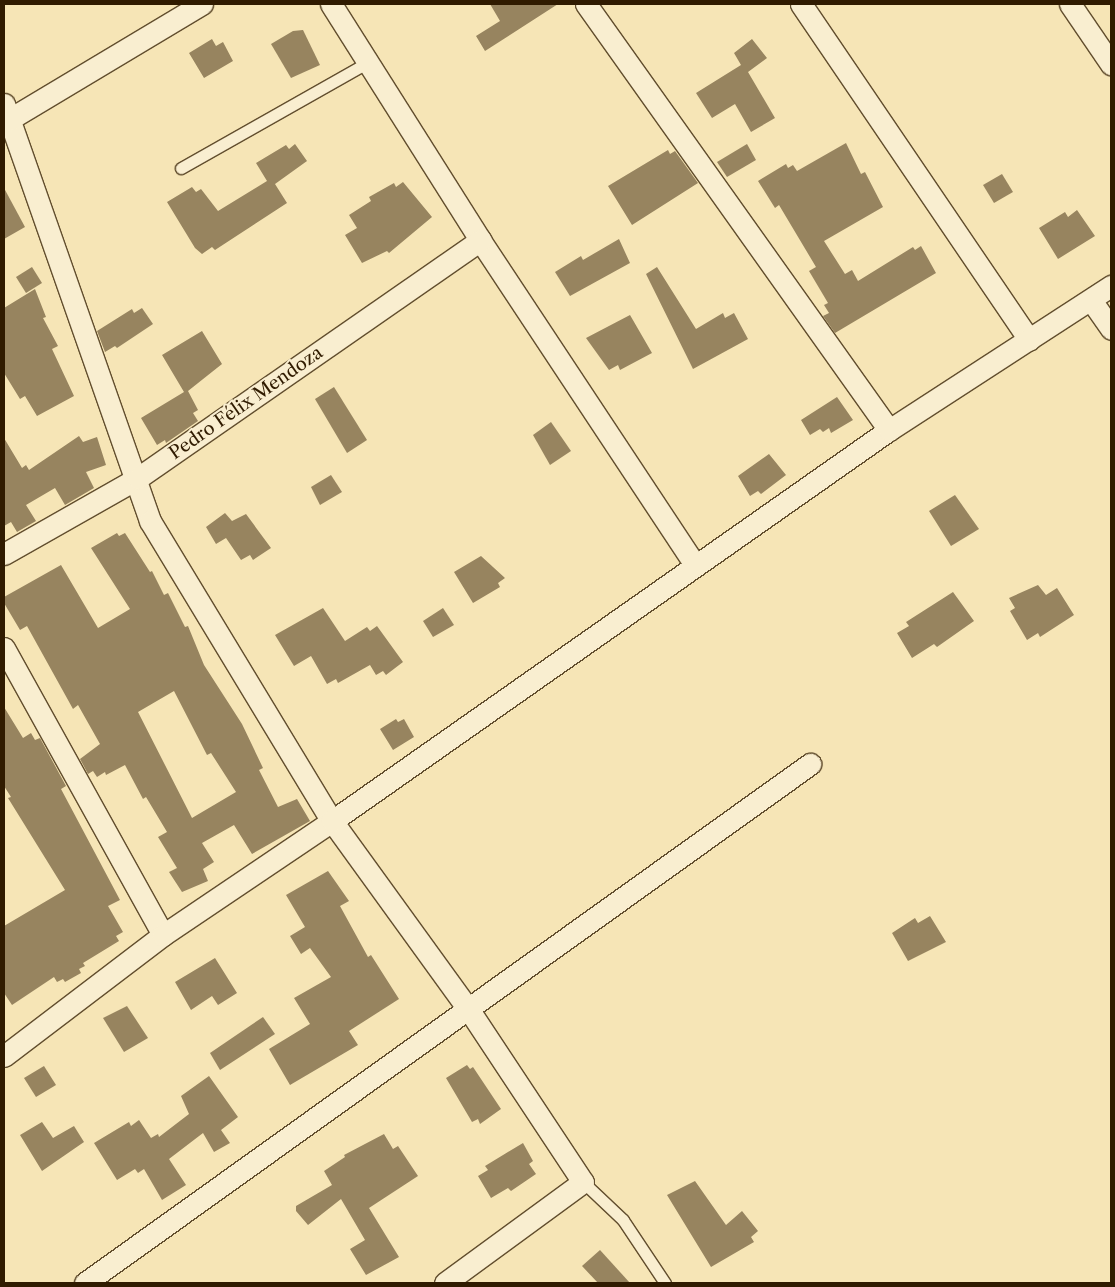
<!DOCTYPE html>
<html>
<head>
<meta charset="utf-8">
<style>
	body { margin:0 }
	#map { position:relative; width:1115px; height:1287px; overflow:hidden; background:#f6e5b6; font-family:"Libre Caslon Text",serif }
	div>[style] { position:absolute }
	.building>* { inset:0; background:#97845f }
	.roads { filter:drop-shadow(1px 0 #624e2e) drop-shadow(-1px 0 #624e2e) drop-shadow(0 1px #624e2e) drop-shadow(0 -1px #624e2e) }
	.lane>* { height:11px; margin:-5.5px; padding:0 5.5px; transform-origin:5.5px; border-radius:5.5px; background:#f9eed0 }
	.street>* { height:21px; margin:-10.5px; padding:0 10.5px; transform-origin:10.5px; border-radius:10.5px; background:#f9eed0 }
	span { translate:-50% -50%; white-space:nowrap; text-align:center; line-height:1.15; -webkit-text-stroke:4px #f9eed0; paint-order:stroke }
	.street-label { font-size:18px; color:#301b00 }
	.frame { position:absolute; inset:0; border:5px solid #301b00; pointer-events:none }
</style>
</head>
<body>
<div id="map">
	<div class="building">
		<div style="clip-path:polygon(490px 4px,558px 4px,485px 51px,476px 36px,500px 21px)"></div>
		<div style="clip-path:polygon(303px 30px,320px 65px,291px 78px,271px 44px,293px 31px)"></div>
		<div style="clip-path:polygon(212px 39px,216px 46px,223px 42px,233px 61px,204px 78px,189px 53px)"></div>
		<div style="clip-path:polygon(752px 39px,767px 58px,748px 72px,775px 118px,751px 132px,735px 104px,712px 118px,696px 93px,741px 65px,734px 53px)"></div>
		<div style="clip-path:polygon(846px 143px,861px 174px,865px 172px,883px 207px,824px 241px,845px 274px,852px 270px,858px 281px,913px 247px,915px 250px,921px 246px,936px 273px,835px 333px,823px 316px,829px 313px,824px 305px,828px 303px,809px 271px,816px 267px,779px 205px,775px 208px,758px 181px,786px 164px,788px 168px,793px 165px,797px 171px)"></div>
		<div style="clip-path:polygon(295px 144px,307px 161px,275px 184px,287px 203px,215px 250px,212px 247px,202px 254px,195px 248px,167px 202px,192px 187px,196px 192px,201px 189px,218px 211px,267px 181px,256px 163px,286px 145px,289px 149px)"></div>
		<div style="clip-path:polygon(747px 144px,756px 160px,727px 177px,717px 162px)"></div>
		<div style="clip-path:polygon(668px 150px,670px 154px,675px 151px,698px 183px,632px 225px,608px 186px)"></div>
		<div style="clip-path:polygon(1002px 174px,1013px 192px,994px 203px,983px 185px)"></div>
		<div style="clip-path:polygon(403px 182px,432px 217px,389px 253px,387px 251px,362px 263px,345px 235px,357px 228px,349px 215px,371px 201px,369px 197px,394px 183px,396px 187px)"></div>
		<div style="clip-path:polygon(4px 188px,25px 227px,4px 239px)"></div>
		<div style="clip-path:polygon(1077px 210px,1095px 236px,1058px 259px,1039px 228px,1065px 212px,1068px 217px)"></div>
		<div style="clip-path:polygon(619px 239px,630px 263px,570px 296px,555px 272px,581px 256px,583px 260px)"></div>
		<div style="clip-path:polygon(32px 267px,42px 283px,26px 293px,16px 277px)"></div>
		<div style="clip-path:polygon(657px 267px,696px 329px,723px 313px,725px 318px,734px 313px,748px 339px,693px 369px,646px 274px)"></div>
		<div style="clip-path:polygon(35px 289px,46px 317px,43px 318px,58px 346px,52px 349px,74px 396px,37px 416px,25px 396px,20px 399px,4px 373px,4px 308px)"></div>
		<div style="clip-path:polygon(142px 308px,153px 324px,117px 348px,115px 346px,105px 352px,97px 331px,132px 309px,134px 313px)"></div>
		<div style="clip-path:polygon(630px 315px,652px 353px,620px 370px,618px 365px,609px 370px,586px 338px)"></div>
		<div style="clip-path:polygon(202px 331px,222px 364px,188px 391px,198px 410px,193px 413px,198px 421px,166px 443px,165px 440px,157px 445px,141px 418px,184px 392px,162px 355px)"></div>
		<div style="clip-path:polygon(334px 387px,367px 440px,347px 453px,315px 399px)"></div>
		<div style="clip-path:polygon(837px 397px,853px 420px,831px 433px,829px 428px,823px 432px,820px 429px,810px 435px,801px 420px)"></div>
		<div style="clip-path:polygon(551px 422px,571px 451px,550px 465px,533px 435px)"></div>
		<div style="clip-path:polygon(79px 436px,83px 442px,97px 437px,106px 465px,86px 472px,94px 488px,65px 505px,55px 488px,26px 505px,36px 521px,17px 532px,11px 522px,4px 526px,4px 438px,22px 468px,26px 465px,29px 470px)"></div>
		<div style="clip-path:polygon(769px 454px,786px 475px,761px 494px,758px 491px,750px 496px,738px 476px)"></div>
		<div style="clip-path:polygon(331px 475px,342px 492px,320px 505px,311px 487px)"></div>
		<div style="clip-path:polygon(955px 495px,979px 529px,951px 546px,929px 511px)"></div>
		<div style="clip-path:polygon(225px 513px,232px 521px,246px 514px,271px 548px,253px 560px,250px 555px,241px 560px,226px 538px,216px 544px,206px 527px)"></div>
		<div style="clip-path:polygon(evenodd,117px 533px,119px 536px,125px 533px,150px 572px,152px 571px,164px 595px,168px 593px,185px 627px,188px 626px,204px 665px,242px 724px,263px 768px,259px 770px,278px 807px,297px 799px,310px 821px,252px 854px,234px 825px,202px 843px,214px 862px,203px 869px,208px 881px,182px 892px,169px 872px,177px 868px,158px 837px,167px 832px,146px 797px,143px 799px,125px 765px,106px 775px,105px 772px,97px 777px,93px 771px,88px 774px,80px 759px,100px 744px,78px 705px,73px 709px,27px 626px,20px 630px,4px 603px,4px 597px,61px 565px,98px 628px,130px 609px,91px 548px,117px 533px,174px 691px,207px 755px,211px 753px,236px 792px,192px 818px,138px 712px,174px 691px)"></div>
		<div style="clip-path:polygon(481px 556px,505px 578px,498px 583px,500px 587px,473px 603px,454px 572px)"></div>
		<div style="clip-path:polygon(1038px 585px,1046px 595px,1057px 588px,1074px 615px,1040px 637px,1038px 633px,1027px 640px,1010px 611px,1015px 608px,1009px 598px)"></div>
		<div style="clip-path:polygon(953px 592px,974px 621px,937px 647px,934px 644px,912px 658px,897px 633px,909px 626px,906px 622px)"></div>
		<div style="clip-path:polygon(323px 608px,345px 641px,367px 627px,370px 631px,377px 626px,403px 662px,386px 675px,383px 671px,376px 675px,370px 665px,338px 683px,336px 679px,327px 684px,311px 656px,294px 666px,275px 635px)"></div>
		<div style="clip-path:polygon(443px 608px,454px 625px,433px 637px,423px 621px)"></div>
		<div style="clip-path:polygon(4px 707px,23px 738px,31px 733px,35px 740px,40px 738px,66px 786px,61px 789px,120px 900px,108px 906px,123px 932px,116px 936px,119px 941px,83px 963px,85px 966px,79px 969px,81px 973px,65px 982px,63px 979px,57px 982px,54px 977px,12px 1005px,4px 993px,4px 926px,65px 890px,8px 798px,11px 797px,4px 786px)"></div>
		<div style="clip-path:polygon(396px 719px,398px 722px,404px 719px,414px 737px,393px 750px,380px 729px)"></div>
		<div style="clip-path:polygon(328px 871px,349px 901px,340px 906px,368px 957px,371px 955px,399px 999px,349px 1031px,358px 1045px,290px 1085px,269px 1049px,310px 1024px,294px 998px,331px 977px,310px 948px,301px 954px,290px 936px,305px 927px,286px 895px)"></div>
		<div style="clip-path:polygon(930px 916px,946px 942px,908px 961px,892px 933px,915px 918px,918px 923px)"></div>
		<div style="clip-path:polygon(215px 958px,237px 993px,218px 1005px,212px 996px,191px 1010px,175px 982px)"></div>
		<div style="clip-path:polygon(127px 1006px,148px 1038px,124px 1052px,103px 1018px)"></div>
		<div style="clip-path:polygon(263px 1017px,275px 1034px,220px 1070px,210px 1053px)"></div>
		<div style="clip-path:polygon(467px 1065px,470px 1069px,473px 1067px,501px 1109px,480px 1124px,478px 1119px,472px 1122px,446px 1078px)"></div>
		<div style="clip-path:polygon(44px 1066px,56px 1085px,36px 1097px,24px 1078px)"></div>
		<div style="clip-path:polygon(209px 1076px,238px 1117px,221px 1130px,230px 1143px,214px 1152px,203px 1133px,169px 1159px,186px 1185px,162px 1200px,144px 1169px,138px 1173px,135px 1169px,117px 1180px,94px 1143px,129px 1122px,131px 1126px,139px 1120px,151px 1138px,158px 1134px,159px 1137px,189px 1114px,181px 1096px)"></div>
		<div style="clip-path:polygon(42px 1122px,53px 1138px,74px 1126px,84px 1142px,42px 1171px,20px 1135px)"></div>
		<div style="clip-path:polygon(384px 1134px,393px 1149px,398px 1146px,418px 1176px,369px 1208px,399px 1257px,366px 1275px,350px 1249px,365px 1240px,341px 1199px,308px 1225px,296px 1211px,296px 1206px,332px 1185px,324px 1171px,345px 1157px,344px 1155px)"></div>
		<div style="clip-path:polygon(523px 1143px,533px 1161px,529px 1164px,536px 1174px,511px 1191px,508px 1188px,491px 1198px,478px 1176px,488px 1170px,485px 1166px)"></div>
		<div style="clip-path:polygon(695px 1181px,726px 1225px,742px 1211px,758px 1231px,751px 1237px,754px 1242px,711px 1267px,667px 1195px)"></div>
		<div style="clip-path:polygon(600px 1250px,630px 1283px,598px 1283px,582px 1266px)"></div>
	</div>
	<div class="roads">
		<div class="lane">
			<div style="left:181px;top:168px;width:215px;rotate:-29.5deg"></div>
			<div style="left:583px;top:1182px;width:55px;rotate:43.5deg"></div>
			<div style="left:623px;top:1220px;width:76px;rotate:56.3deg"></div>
		</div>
		<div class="street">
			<div style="left:331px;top:4px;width:279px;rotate:57.7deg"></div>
			<div style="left:480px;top:240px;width:390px;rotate:56.5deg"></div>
			<div style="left:586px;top:4px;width:523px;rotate:54.58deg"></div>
			<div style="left:801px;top:4px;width:406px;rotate:55.8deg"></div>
			<div style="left:1070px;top:4px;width:73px;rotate:55.7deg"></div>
			<div style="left:4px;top:104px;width:442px;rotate:70.7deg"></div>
			<div style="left:150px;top:521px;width:351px;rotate:58.8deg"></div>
			<div style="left:332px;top:821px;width:233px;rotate:54.1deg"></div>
			<div style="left:469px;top:1010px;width:206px;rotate:56.5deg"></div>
			<div style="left:583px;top:1182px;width:171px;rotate:143.8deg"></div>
			<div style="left:8px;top:120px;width:226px;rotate:-30.9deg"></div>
			<div style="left:1091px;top:300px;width:35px;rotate:55deg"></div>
			<div style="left:4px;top:554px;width:154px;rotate:-29.6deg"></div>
			<div style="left:138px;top:478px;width:417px;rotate:-34.8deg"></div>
			<div style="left:4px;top:648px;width:328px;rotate:61deg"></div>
			<div style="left:4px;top:1056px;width:200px;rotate:-37.3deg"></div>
			<div style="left:163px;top:935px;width:204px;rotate:-34deg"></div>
			<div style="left:332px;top:821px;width:681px;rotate:-35.07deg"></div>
			<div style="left:889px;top:430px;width:265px;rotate:-33deg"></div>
			<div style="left:85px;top:1283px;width:892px;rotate:-35.6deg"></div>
		</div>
	</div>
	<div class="street-label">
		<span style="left:246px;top:403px;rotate:-35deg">Pedro Félix Mendoza</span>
	</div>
	<div class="frame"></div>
</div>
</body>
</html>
